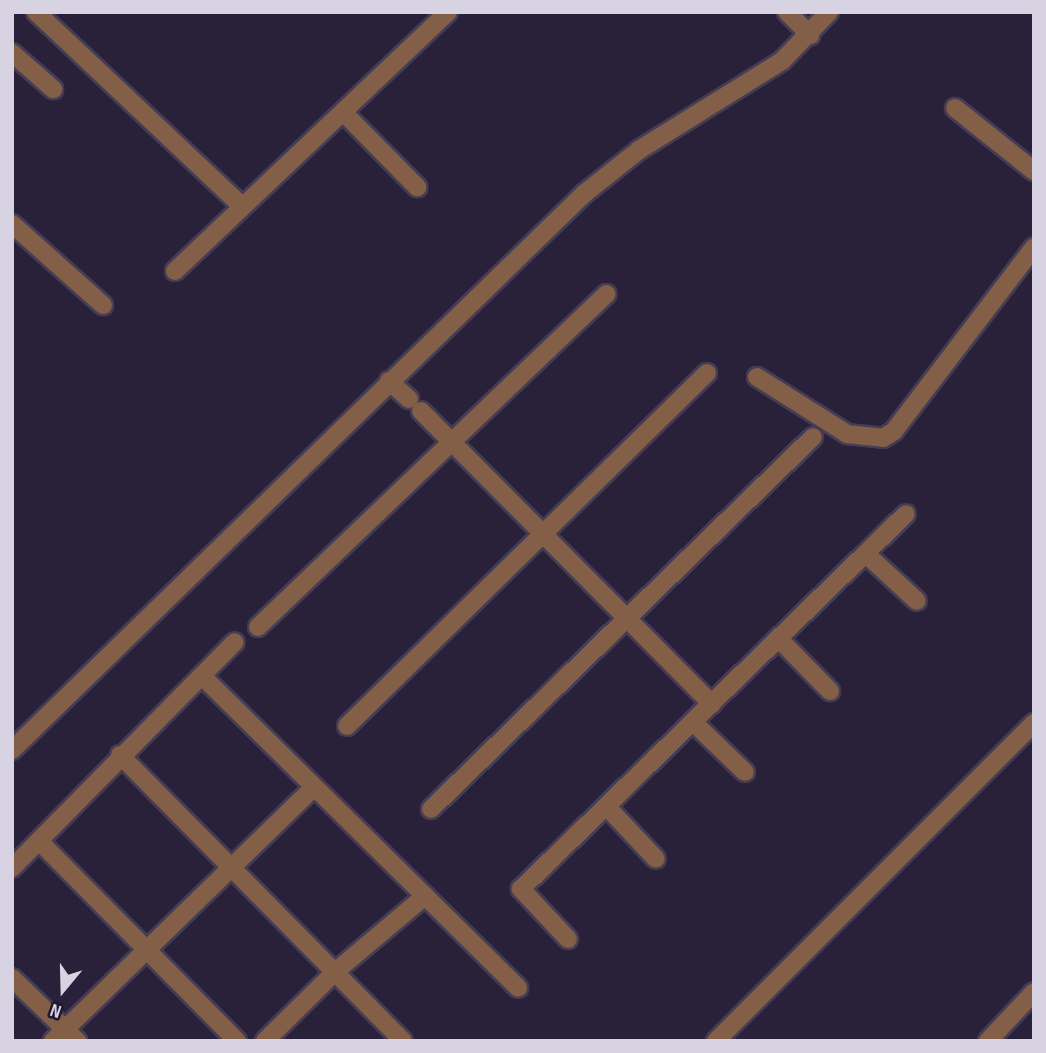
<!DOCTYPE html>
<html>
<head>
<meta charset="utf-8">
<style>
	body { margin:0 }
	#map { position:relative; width:1046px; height:1053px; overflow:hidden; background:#292139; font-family:"Sofia Sans Condensed",sans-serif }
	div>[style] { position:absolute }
	.roads { filter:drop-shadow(2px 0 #453d54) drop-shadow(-2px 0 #453d54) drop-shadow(0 2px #453d54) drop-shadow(0 -2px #453d54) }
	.minor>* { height:18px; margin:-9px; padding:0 9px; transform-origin:9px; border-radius:9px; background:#845f47 }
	span { translate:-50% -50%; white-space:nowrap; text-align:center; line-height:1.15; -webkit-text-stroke:5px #20182f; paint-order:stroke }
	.frame { position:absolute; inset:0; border:14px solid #d7d3e3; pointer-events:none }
	.north { position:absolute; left:28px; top:955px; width:70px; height:70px; -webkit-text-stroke:5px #20182f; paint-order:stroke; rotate:199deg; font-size:19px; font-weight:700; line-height:28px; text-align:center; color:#d7d3e3 }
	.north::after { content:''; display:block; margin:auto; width:24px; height:32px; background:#d7d3e3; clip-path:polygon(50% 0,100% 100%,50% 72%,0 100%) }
</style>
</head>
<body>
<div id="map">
	<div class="roads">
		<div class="minor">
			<div style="left:36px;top:12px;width:283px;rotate:43.3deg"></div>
			<div style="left:787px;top:12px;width:33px;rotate:45deg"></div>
			<div style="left:12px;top:53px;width:55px;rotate:41.3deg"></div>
			<div style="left:955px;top:108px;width:101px;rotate:38.6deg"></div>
			<div style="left:345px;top:114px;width:103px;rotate:45.4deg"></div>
			<div style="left:12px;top:224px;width:122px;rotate:41.7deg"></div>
			<div style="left:175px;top:271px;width:376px;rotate:-43.5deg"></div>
			<div style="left:757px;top:377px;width:107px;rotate:32.3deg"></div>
			<div style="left:847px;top:434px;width:36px;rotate:6deg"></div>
			<div style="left:883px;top:438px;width:13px;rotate:-32deg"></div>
			<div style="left:894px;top:431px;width:231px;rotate:-52.7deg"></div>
			<div style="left:389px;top:381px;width:27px;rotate:42deg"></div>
			<div style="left:421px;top:411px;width:413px;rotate:45.2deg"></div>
			<div style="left:866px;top:554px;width:69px;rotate:42.7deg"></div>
			<div style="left:258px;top:627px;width:482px;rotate:-43.7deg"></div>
			<div style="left:779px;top:639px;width:73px;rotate:45.6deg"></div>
			<div style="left:202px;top:676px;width:444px;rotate:44.6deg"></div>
			<div style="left:693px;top:722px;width:72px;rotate:43.9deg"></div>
			<div style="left:347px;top:726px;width:504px;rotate:-44.44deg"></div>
			<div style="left:12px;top:750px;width:799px;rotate:-44.19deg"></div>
			<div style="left:585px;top:193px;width:69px;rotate:-38.5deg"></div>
			<div style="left:639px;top:150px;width:168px;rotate:-31.9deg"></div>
			<div style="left:782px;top:61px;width:68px;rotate:-46.2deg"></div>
			<div style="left:120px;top:755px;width:402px;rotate:45.3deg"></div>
			<div style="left:607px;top:807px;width:71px;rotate:46.7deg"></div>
			<div style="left:431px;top:809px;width:533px;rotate:-44.24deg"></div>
			<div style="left:40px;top:842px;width:280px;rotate:45.3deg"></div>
			<div style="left:12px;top:868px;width:317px;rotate:-45.4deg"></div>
			<div style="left:568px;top:939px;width:69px;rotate:-133.2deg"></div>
			<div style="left:521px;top:889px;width:537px;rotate:-44.25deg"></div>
			<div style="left:12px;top:978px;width:91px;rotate:44.1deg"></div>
			<div style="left:53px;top:1041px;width:364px;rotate:-44.2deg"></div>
			<div style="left:265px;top:1041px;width:98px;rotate:-44.6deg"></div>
			<div style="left:335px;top:972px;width:118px;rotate:-40.2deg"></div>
			<div style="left:716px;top:1041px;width:450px;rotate:-45deg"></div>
			<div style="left:988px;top:1041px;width:67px;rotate:-46.8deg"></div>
		</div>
	</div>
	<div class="frame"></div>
	<div class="north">N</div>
</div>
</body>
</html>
